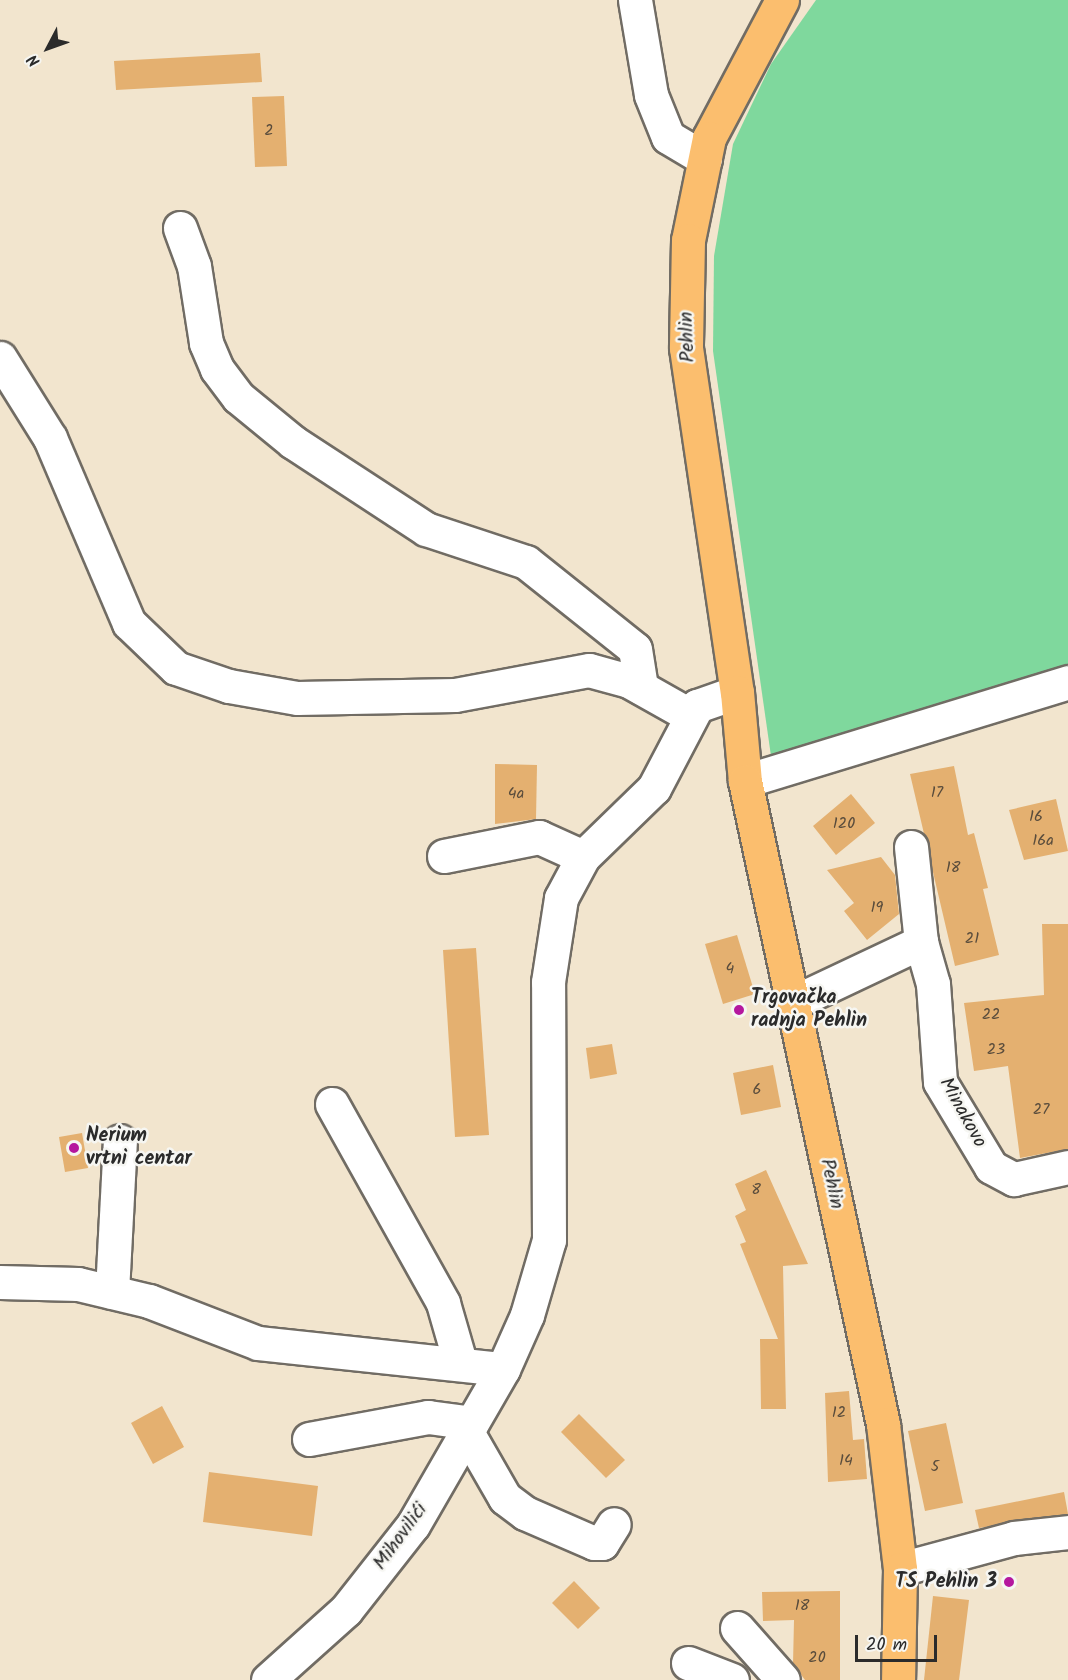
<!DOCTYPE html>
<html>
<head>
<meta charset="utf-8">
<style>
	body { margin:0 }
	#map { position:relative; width:1068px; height:1680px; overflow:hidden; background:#f2e5ce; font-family:Kalam,sans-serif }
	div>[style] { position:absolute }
	.green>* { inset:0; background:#7fd89d }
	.building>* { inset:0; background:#e4b070 }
	.roads { filter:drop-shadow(2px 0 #716c64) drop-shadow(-2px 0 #716c64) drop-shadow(0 2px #716c64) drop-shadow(0 -2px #716c64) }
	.minor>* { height:33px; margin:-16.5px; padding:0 16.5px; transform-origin:16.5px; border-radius:16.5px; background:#fff }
	.major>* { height:33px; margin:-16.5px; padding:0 16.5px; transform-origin:16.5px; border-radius:16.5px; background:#fbbe6e }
	.dots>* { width:16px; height:16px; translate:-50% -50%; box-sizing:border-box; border:3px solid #f6f6f2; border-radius:50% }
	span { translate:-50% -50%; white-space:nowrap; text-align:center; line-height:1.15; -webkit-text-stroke:5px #f6f6f2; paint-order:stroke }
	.number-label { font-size:16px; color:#594c3c }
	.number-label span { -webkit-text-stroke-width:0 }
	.street-label { font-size:20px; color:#2b2b2b }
	.poi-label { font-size:20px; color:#2b2b2b; font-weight:700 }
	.left { translate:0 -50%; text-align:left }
	.right { translate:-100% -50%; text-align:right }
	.north { position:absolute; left:18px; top:18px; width:60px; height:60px; -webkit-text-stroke:4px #f6f6f2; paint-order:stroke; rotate:229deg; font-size:16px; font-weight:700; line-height:24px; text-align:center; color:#2b2b2b }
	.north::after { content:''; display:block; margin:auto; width:21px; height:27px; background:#2b2b2b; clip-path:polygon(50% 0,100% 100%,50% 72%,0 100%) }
	.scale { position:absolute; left:855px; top:1635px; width:82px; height:27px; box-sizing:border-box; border:3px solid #2b2b2b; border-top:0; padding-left:8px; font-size:18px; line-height:21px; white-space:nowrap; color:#2b2b2b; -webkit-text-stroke:4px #f6f6f2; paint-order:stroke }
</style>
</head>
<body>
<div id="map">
	<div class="green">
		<div style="clip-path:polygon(816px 0,1068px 0,1068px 671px,772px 763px,713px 351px,714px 256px,733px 144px,771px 64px)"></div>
	</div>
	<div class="building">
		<div style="clip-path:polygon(260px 53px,262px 82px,116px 90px,114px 61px)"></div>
		<div style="clip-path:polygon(284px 96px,287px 166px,255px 167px,252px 97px)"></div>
		<div style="clip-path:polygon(495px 764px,537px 765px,536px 819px,495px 824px)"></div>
		<div style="clip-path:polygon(954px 766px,968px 835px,974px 833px,988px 888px,983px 889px,999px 955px,955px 966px,910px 774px)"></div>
		<div style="clip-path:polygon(851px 794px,875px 823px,836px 855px,813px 826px)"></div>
		<div style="clip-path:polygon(1056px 799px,1068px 851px,1024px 860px,1009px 810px)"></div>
		<div style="clip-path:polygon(881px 857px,895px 875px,899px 914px,867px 940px,844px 911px,854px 903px,827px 870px)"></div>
		<div style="clip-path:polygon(1042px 924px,1068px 924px,1068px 1149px,1020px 1158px,1008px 1066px,974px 1071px,964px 1003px,1044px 995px)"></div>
		<div style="clip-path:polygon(737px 935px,755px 994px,723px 1004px,705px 944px)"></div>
		<div style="clip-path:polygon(476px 948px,489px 1135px,455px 1137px,443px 950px)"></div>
		<div style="clip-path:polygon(612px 1044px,617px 1074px,590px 1079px,586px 1048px)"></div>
		<div style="clip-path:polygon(773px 1065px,781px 1107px,741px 1115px,733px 1073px)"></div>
		<div style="clip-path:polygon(82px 1133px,88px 1168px,65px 1172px,59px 1137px)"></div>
		<div style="clip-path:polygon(766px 1170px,808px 1264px,783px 1266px,786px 1409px,761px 1409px,760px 1339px,778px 1339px,740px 1244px,746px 1242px,735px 1216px,746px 1210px,735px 1184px)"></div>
		<div style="clip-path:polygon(849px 1391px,853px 1440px,864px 1439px,867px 1479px,828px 1482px,825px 1393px)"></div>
		<div style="clip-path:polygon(162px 1406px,184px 1447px,153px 1464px,131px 1423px)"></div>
		<div style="clip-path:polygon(579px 1414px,625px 1460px,606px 1478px,561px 1432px)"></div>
		<div style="clip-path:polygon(946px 1423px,963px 1503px,925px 1511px,908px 1431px)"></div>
		<div style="clip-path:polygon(209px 1472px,318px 1486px,312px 1536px,203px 1522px)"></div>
		<div style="clip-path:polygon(1064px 1492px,1068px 1514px,979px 1528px,975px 1510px)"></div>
		<div style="clip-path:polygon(574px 1581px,600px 1608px,578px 1629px,552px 1603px)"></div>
		<div style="clip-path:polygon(840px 1591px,840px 1680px,805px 1680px,793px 1664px,794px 1620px,763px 1621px,762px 1592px)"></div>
		<div style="clip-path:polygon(933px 1596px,969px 1600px,959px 1680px,924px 1680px)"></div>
	</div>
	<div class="roads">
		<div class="minor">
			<div style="left:635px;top:0;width:96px;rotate:80.4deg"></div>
			<div style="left:651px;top:95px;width:45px;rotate:68deg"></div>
			<div style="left:668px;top:137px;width:43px;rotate:30.7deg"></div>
			<div style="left:180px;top:228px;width:40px;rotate:69.8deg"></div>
			<div style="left:194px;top:266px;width:78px;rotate:81.1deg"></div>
			<div style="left:206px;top:343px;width:28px;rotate:67deg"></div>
			<div style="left:217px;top:369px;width:35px;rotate:53deg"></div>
			<div style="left:238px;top:397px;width:71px;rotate:39.3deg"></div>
			<div style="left:293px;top:442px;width:159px;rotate:33.2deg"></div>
			<div style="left:426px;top:529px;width:105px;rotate:18.3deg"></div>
			<div style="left:526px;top:562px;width:139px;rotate:38.6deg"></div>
			<div style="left:635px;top:649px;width:39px;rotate:81deg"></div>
			<div style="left:0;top:358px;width:94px;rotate:58deg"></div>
			<div style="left:50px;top:438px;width:201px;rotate:66.9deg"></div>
			<div style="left:129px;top:623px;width:65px;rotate:43.8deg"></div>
			<div style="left:176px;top:668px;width:56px;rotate:18.8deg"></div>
			<div style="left:229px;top:686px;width:69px;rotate:10deg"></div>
			<div style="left:297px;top:698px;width:158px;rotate:-1.1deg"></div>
			<div style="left:455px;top:695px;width:136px;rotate:-10.6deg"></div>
			<div style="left:589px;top:670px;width:41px;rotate:15.4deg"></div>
			<div style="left:629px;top:681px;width:71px;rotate:29.4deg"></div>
			<div style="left:745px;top:781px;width:338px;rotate:-17deg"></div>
			<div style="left:911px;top:847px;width:96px;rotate:84deg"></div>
			<div style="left:444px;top:856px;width:97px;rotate:-11.3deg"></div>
			<div style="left:539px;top:837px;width:48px;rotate:24.4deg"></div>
			<div style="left:792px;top:1003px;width:143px;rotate:-25.3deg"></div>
			<div style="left:921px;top:942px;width:44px;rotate:74.1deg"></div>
			<div style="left:933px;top:984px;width:98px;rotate:85.9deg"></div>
			<div style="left:940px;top:1082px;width:99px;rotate:59deg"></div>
			<div style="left:991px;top:1167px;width:26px;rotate:28deg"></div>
			<div style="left:1014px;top:1179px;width:55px;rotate:-12.5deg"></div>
			<div style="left:332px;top:1104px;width:228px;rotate:60.8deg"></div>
			<div style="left:443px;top:1303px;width:61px;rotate:73.9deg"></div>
			<div style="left:0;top:1282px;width:78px;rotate:1.5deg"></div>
			<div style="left:78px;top:1284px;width:73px;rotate:13.5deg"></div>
			<div style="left:149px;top:1301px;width:117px;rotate:21.1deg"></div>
			<div style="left:258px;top:1343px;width:246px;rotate:6.1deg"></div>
			<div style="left:112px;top:1292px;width:151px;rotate:-87deg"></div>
			<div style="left:467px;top:1432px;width:76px;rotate:60.1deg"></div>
			<div style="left:505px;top:1498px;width:25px;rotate:37deg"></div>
			<div style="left:525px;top:1513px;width:75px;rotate:23.5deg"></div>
			<div style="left:594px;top:1543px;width:8px"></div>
			<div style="left:602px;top:1543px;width:22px;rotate:-58deg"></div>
			<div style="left:309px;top:1439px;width:121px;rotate:-10.5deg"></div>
			<div style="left:428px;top:1417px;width:44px;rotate:7.8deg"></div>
			<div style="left:900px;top:1569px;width:118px;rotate:-15.2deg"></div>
			<div style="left:1014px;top:1538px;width:54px;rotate:-6.3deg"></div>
			<div style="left:737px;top:1628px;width:69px;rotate:48.5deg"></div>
			<div style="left:688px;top:1663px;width:47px;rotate:21.1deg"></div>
			<div style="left:268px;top:1680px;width:105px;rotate:-41.9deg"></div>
			<div style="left:346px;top:1610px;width:108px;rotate:-51.8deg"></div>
			<div style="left:413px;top:1525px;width:180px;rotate:-60deg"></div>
			<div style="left:503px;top:1369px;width:59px;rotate:-66deg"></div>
			<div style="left:527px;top:1315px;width:78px;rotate:-73.7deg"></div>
			<div style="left:549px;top:1240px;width:258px;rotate:-90.2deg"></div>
			<div style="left:548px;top:982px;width:85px;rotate:-81.2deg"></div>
			<div style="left:561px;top:898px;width:47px;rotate:-61.8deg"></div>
			<div style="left:583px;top:857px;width:99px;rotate:-44.2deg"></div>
			<div style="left:654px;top:788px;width:93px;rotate:-62.3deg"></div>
			<div style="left:697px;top:706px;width:42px;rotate:-19.3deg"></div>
		</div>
		<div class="major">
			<div style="left:782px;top:0;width:156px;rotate:117.9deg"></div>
			<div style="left:709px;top:138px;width:104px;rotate:101.6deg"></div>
			<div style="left:688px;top:240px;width:108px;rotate:91.1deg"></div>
			<div style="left:686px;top:348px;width:348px;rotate:81.6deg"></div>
			<div style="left:737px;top:692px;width:89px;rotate:84.9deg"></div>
			<div style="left:745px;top:781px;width:658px;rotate:77.89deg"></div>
			<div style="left:883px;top:1424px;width:146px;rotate:83.3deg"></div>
			<div style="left:900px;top:1569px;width:111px;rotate:91deg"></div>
		</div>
	</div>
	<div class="dots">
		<div style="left:739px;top:1010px;background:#b5179e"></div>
		<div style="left:74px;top:1148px;background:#b5179e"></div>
		<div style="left:1009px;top:1582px;background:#b5179e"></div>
	</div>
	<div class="number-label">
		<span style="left:269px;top:131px">2</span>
		<span style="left:937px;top:793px">17</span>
		<span style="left:516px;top:794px">4a</span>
		<span style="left:1036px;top:817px">16</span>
		<span style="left:844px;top:824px">120</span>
		<span style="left:1043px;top:841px">16a</span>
		<span style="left:953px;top:868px">18</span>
		<span style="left:877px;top:908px">19</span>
		<span style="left:972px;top:939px">21</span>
		<span style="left:730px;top:969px">4</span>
		<span style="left:991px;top:1015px">22</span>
		<span style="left:996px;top:1050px">23</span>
		<span style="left:757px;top:1090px">6</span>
		<span style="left:1041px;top:1110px">27</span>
		<span style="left:756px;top:1190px">8</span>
		<span style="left:839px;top:1413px">12</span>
		<span style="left:846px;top:1461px">14</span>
		<span style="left:935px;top:1467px">5</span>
		<span style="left:802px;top:1606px">18</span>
		<span style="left:817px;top:1658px">20</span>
	</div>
	<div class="street-label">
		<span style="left:688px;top:337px;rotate:-92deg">Pehlin</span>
		<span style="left:962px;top:1113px;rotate:61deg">Minakovo</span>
		<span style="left:831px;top:1184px;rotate:78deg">Pehlin</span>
		<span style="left:401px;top:1537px;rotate:-54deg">Mihovilići</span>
	</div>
	<div class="poi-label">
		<span class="left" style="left:751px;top:1010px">Trgovačka<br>radnja Pehlin</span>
		<span class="left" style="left:86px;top:1148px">Nerium<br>vrtni centar</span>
		<span class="right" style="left:997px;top:1582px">TS Pehlin 3</span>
	</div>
	<div class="north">N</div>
	<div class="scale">20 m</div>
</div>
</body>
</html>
